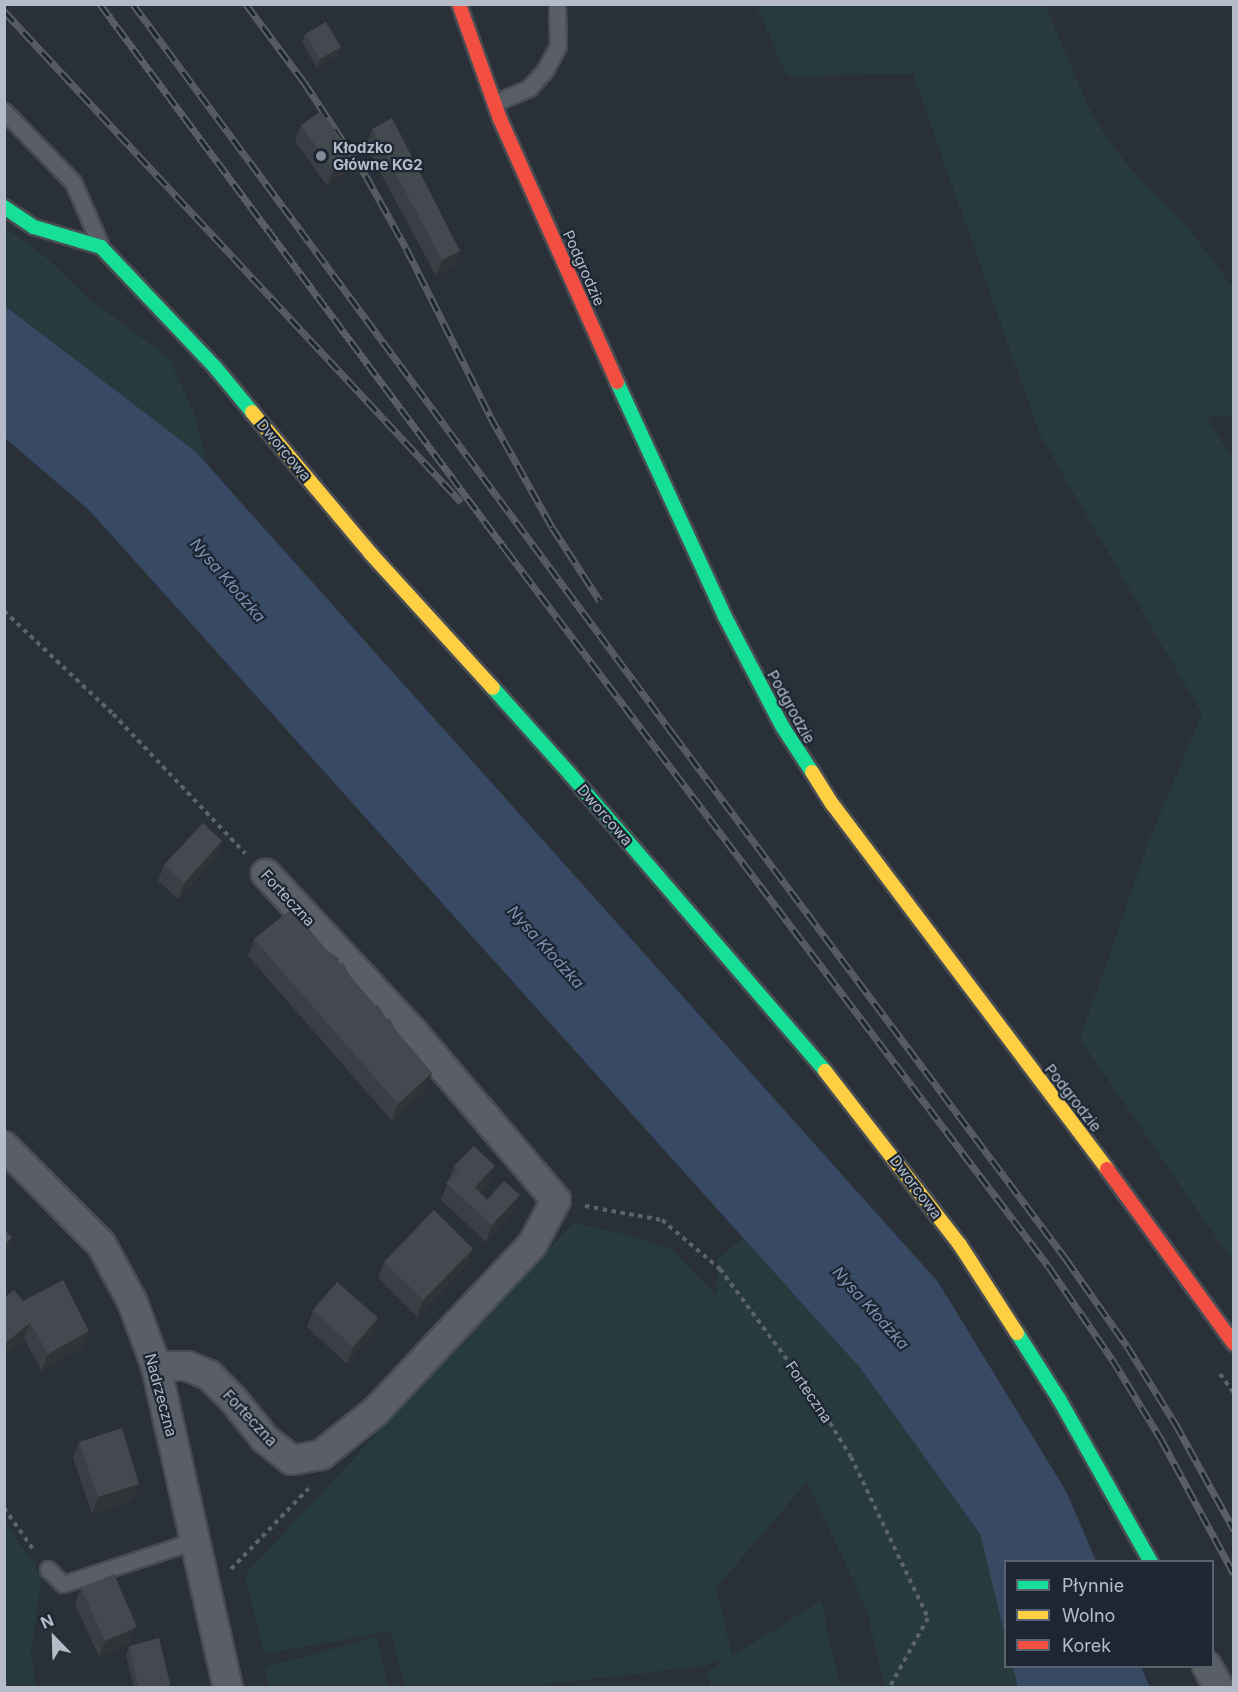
<!DOCTYPE html>
<html>
<head>
<meta charset="utf-8">
<style>
	body { margin:0 }
	#map { position:relative; width:1238px; height:1692px; overflow:hidden; background:#2a3038; font-family:Inter,sans-serif }
	div>[style] { position:absolute }
	.green>* { inset:0; background:#273a3e }
	.water>* { inset:0; background:#384963 }
	.path>* { height:4px; margin-top:-2px; transform-origin:0; background:repeating-linear-gradient(90deg,#5d636a 0 4.5px,transparent 0 9px) }
	.roads { filter:drop-shadow(2px 0 #484c53) drop-shadow(-2px 0 #484c53) drop-shadow(0 2px #484c53) drop-shadow(0 -2px #484c53) }
	.lane>* { height:15px; margin:-7.5px; padding:0 7.5px; transform-origin:7.5px; border-radius:7.5px; background:#5a5e66 }
	.street>* { height:28px; margin:-14px; padding:0 14px; transform-origin:14px; border-radius:14px; background:#5a5e66 }
	.fast>* { height:14px; margin:-7px; padding:0 7px; transform-origin:7px; border-radius:7px; background:#16e098 }
	.slow>* { height:14px; margin:-7px; padding:0 7px; transform-origin:7px; border-radius:7px; background:#ffcf43 }
	.jam>* { height:14px; margin:-7px; padding:0 7px; transform-origin:7px; border-radius:7px; background:#f24e42 }
	.rail>* { height:7px; margin-top:-3.5px; transform-origin:0; background:repeating-linear-gradient(90deg,#1d2633 0 14px,#595d64 0 28px); box-sizing:border-box; border-block:2px solid #595d64 }
	.wall>* { inset:0; background:#3a3f45 }
	.shaded-wall>* { inset:0; background:#303338 }
	.building>* { inset:0; background:#444950 }
	.dots>* { width:16px; height:16px; translate:-50% -50%; box-sizing:border-box; border:3px solid #1d2633; border-radius:50% }
	span { translate:-50% -50%; white-space:nowrap; text-align:center; line-height:1.15; -webkit-text-stroke:4.5px #1d2633; paint-order:stroke }
	.poi-label { font-size:15px; color:#b4bcc9; font-weight:700 }
	.left { translate:0 -50%; text-align:left }
	.street-label { font-size:15px; color:#b4bcc9 }
	.water-label { font-size:16px; color:#7c92b1; font-style:italic }
	.frame { position:absolute; inset:0; border:6px solid #b4bcc9; pointer-events:none }
	.legend { position:absolute; left:1004px; top:1560px; width:210px; height:108px; box-sizing:border-box; background:#1d2633; border:2px solid #59626f; margin:0; padding:8px 10px; list-style:none; font-size:18px; color:#b4bcc9 }
	.legend li { display:flex; align-items:center; gap:12px; height:30px }
	.legend b { width:30px; border:2px solid #59626f }
	.north { position:absolute; left:24px; top:1608px; width:60px; height:60px; -webkit-text-stroke:4px #1d2633; paint-order:stroke; rotate:337deg; font-size:16px; font-weight:700; line-height:24px; text-align:center; color:#b4bcc9 }
	.north::after { content:''; display:block; margin:auto; width:21px; height:27px; background:#b4bcc9; clip-path:polygon(50% 0,100% 100%,50% 72%,0 100%) }
</style>
</head>
<body>
<div id="map">
	<div class="green">
		<div style="clip-path:polygon(756px 5px,1045px 5px,1088px 106px,1104px 134px,1130px 168px,1189px 229px,1233px 287px,1233px 415px,1207px 417px,1234px 463px,1233px 1262px,1080px 1039px,1153px 830px,1202px 714px,1040px 435px,913px 74px,787px 76px)"></div>
		<div style="clip-path:polygon(4px 227px,42px 254px,92px 301px,169px 358px,195px 415px,208px 465px,195px 451px,5px 306px)"></div>
		<div style="clip-path:polygon(573px 1223px,630px 1235px,672px 1249px,716px 1296px,718px 1259px,743px 1238px,861px 1369px,980px 1534px,1005px 1636px,1006px 1666px,1013px 1667px,1018px 1687px,885px 1687px,866px 1608px,807px 1482px,716px 1588px,732px 1656px,821px 1601px,840px 1687px,711px 1687px,707px 1672px,724px 1660px,689px 1668px,519px 1687px,405px 1687px,391px 1631px,264px 1654px,245px 1575px)"></div>
		<div style="clip-path:polygon(4px 1521px,42px 1575px,31px 1653px,36px 1687px,5px 1687px)"></div>
		<div style="clip-path:polygon(376px 1637px,388px 1687px,269px 1687px,265px 1667px)"></div>
	</div>
	<div class="water">
		<div style="clip-path:polygon(5px 306px,195px 451px,938px 1282px,1066px 1491px,1096px 1561px,1006px 1562px,1005px 1636px,980px 1534px,861px 1369px,89px 510px,5px 438px)"></div>
		<div style="clip-path:polygon(1013px 1667px,1141px 1667px,1150px 1687px,1018px 1687px)"></div>
	</div>
	<div class="path">
		<div style="left:4px;top:611px;width:150px;rotate:43.4deg"></div>
		<div style="left:113px;top:714px;width:192px;rotate:46.5deg"></div>
		<div style="left:585px;top:1206px;width:78px;rotate:10.3deg"></div>
		<div style="left:662px;top:1220px;width:76px;rotate:40.2deg"></div>
		<div style="left:720px;top:1269px;width:153px;rotate:53.5deg"></div>
		<div style="left:811px;top:1392px;width:76px;rotate:58.4deg"></div>
		<div style="left:851px;top:1457px;width:178px;rotate:64.4deg"></div>
		<div style="left:928px;top:1618px;width:80px;rotate:119.1deg"></div>
		<div style="left:1220px;top:1374px;width:24px;rotate:54deg"></div>
		<div style="left:4px;top:1508px;width:54px;rotate:54.8deg"></div>
		<div style="left:231px;top:1569px;width:112px;rotate:-46.1deg"></div>
	</div>
	<div class="roads">
		<div class="lane">
			<div style="left:494px;top:103px;width:38px;rotate:-23deg"></div>
			<div style="left:529px;top:88px;width:24px;rotate:-48deg"></div>
			<div style="left:545px;top:70px;width:27px;rotate:-62deg"></div>
			<div style="left:558px;top:46px;width:42px;rotate:-91.4deg"></div>
			<div style="left:4px;top:111px;width:99px;rotate:45.8deg"></div>
			<div style="left:73px;top:182px;width:68px;rotate:66.5deg"></div>
			<div style="left:48px;top:1569px;width:21px;rotate:45deg"></div>
			<div style="left:63px;top:1584px;width:138px;rotate:-18.2deg"></div>
		</div>
		<div class="street">
			<div style="left:4px;top:1146px;width:138px;rotate:45.3deg"></div>
			<div style="left:101px;top:1244px;width:65px;rotate:61.5deg"></div>
			<div style="left:132px;top:1301px;width:69px;rotate:69.7deg"></div>
			<div style="left:156px;top:1366px;width:330px;rotate:77.4deg"></div>
			<div style="left:156px;top:1366px;width:31px"></div>
			<div style="left:187px;top:1366px;width:24px;rotate:22deg"></div>
			<div style="left:209px;top:1375px;width:34px;rotate:45deg"></div>
			<div style="left:233px;top:1399px;width:51px;rotate:51.3deg"></div>
			<div style="left:265px;top:1439px;width:34px;rotate:38deg"></div>
			<div style="left:292px;top:1460px;width:29px;rotate:-10deg"></div>
			<div style="left:321px;top:1455px;width:70px;rotate:-38.7deg"></div>
			<div style="left:376px;top:1411px;width:228px;rotate:-46.8deg"></div>
			<div style="left:532px;top:1245px;width:51px;rotate:-61.9deg"></div>
			<div style="left:556px;top:1200px;width:221px;rotate:-130.4deg"></div>
			<div style="left:413px;top:1032px;width:216px;rotate:-132.9deg"></div>
			<div style="left:1207px;top:1666px;width:25px;rotate:61deg"></div>
		</div>
		<div class="fast">
			<div style="left:4px;top:207px;width:36px;rotate:34deg"></div>
			<div style="left:34px;top:227px;width:70px;rotate:16.6deg"></div>
			<div style="left:101px;top:247px;width:164px;rotate:46.5deg"></div>
			<div style="left:214px;top:366px;width:60px;rotate:50.4deg"></div>
			<div style="left:617px;top:382px;width:256px;rotate:65.3deg"></div>
			<div style="left:724px;top:615px;width:125px;rotate:62.4deg"></div>
			<div style="left:782px;top:726px;width:55px;rotate:56.9deg"></div>
			<div style="left:493px;top:688px;width:114px;rotate:48.2deg"></div>
			<div style="left:569px;top:773px;width:393px;rotate:49.3deg"></div>
			<div style="left:1017px;top:1333px;width:78px;rotate:57.5deg"></div>
			<div style="left:1059px;top:1399px;width:187px;rotate:60.6deg"></div>
		</div>
		<div class="slow">
			<div style="left:252px;top:412px;width:185px;rotate:50deg"></div>
			<div style="left:371px;top:554px;width:181px;rotate:47.7deg"></div>
			<div style="left:812px;top:772px;width:39px;rotate:58deg"></div>
			<div style="left:833px;top:805px;width:456px;rotate:53deg"></div>
			<div style="left:825px;top:1071px;width:220px;rotate:52.2deg"></div>
			<div style="left:960px;top:1245px;width:105px;rotate:57.1deg"></div>
		</div>
		<div class="jam">
			<div style="left:459px;top:4px;width:122px;rotate:70.4deg"></div>
			<div style="left:500px;top:119px;width:288px;rotate:66deg"></div>
			<div style="left:1107px;top:1169px;width:216px;rotate:54deg"></div>
		</div>
	</div>
	<div class="rail">
		<div style="left:100px;top:4px;width:680px;rotate:53.37deg"></div>
		<div style="left:506px;top:550px;width:899px;rotate:52.86deg"></div>
		<div style="left:1049px;top:1267px;width:112px;rotate:55.6deg"></div>
		<div style="left:1112px;top:1359px;width:94px;rotate:58.5deg"></div>
		<div style="left:1161px;top:1439px;width:153px;rotate:61.6deg"></div>
		<div style="left:133px;top:4px;width:908px;rotate:53.51deg"></div>
		<div style="left:673px;top:734px;width:656px;rotate:53.18deg"></div>
		<div style="left:1066px;top:1259px;width:106px;rotate:55deg"></div>
		<div style="left:1127px;top:1346px;width:91px;rotate:58.1deg"></div>
		<div style="left:1175px;top:1423px;width:122px;rotate:61.1deg"></div>
		<div style="left:246px;top:4px;width:97px;rotate:53.4deg"></div>
		<div style="left:304px;top:82px;width:113px;rotate:56.6deg"></div>
		<div style="left:366px;top:176px;width:82px;rotate:60.9deg"></div>
		<div style="left:406px;top:248px;width:188px;rotate:63.4deg"></div>
		<div style="left:490px;top:416px;width:127px;rotate:60.8deg"></div>
		<div style="left:552px;top:527px;width:88px;rotate:57deg"></div>
		<div style="left:4px;top:11px;width:671px;rotate:47.05deg"></div>
	</div>
	<div class="wall">
		<div style="clip-path:polygon(305px 34px,341px 47px,338px 55px,317px 68px,302px 42px)"></div>
		<div style="clip-path:polygon(301px 125px,354px 155px,348px 171px,327px 186px,295px 141px)"></div>
		<div style="clip-path:polygon(372px 129px,460px 251px,454px 267px,436px 276px,366px 146px)"></div>
		<div style="clip-path:polygon(216px 857px,178px 899px,158px 881px,164px 865px)"></div>
		<div style="clip-path:polygon(254px 939px,339px 963px,432px 1073px,426px 1089px,392px 1121px,248px 956px)"></div>
		<div style="clip-path:polygon(454px 1166px,489px 1183px,480px 1192px,487px 1200px,514px 1211px,486px 1242px,441px 1200px)"></div>
		<div style="clip-path:polygon(473px 1249px,467px 1265px,417px 1317px,378px 1278px,384px 1262px)"></div>
		<div style="clip-path:polygon(4px 1298px,23px 1301px,89px 1331px,83px 1347px,42px 1371px,24px 1339px,4px 1356px)"></div>
		<div style="clip-path:polygon(313px 1310px,378px 1318px,372px 1335px,347px 1364px,307px 1327px)"></div>
		<div style="clip-path:polygon(79px 1442px,133px 1500px,92px 1514px,73px 1458px)"></div>
		<div style="clip-path:polygon(81px 1588px,129px 1644px,99px 1657px,75px 1604px)"></div>
		<div style="clip-path:polygon(129px 1646px,171px 1688px,134px 1688px,126px 1655px)"></div>
	</div>
	<div class="shaded-wall">
		<div style="clip-path:polygon(341px 47px,338px 55px,317px 68px,320px 59px)"></div>
		<div style="clip-path:polygon(354px 155px,348px 171px,327px 186px,333px 170px)"></div>
		<div style="clip-path:polygon(460px 251px,454px 267px,436px 276px,442px 260px)"></div>
		<div style="clip-path:polygon(222px 841px,216px 857px,178px 899px,184px 883px)"></div>
		<div style="clip-path:polygon(432px 1073px,426px 1089px,392px 1121px,398px 1104px)"></div>
		<div style="clip-path:polygon(495px 1166px,489px 1183px,469px 1203px,475px 1187px)"></div>
		<div style="clip-path:polygon(520px 1195px,514px 1211px,486px 1242px,492px 1225px)"></div>
		<div style="clip-path:polygon(12px 1237px,6px 1253px,4px 1255px,4px 1245px)"></div>
		<div style="clip-path:polygon(473px 1249px,467px 1265px,417px 1317px,423px 1300px)"></div>
		<div style="clip-path:polygon(378px 1318px,372px 1335px,347px 1364px,353px 1347px)"></div>
		<div style="clip-path:polygon(30px 1323px,24px 1339px,4px 1356px,4px 1344px)"></div>
		<div style="clip-path:polygon(89px 1331px,83px 1347px,42px 1371px,48px 1354px)"></div>
		<div style="clip-path:polygon(139px 1484px,133px 1500px,92px 1514px,98px 1497px)"></div>
		<div style="clip-path:polygon(135px 1628px,129px 1644px,99px 1657px,105px 1641px)"></div>
	</div>
	<div class="building">
		<div style="clip-path:polygon(326px 22px,341px 47px,320px 59px,305px 34px)"></div>
		<div style="clip-path:polygon(321px 111px,354px 155px,333px 170px,301px 125px)"></div>
		<div style="clip-path:polygon(392px 118px,460px 251px,442px 260px,372px 129px)"></div>
		<div style="clip-path:polygon(203px 823px,222px 841px,184px 883px,164px 865px)"></div>
		<div style="clip-path:polygon(291px 909px,328px 951px,339px 958px,339px 963px,343px 963px,350px 976px,375px 1005px,378px 1005px,386px 1018px,390px 1019px,397px 1032px,432px 1073px,398px 1104px,254px 939px)"></div>
		<div style="clip-path:polygon(474px 1146px,495px 1166px,475px 1187px,487px 1200px,504px 1181px,520px 1195px,492px 1225px,446px 1183px,458px 1170px,454px 1166px)"></div>
		<div style="clip-path:polygon(434px 1210px,473px 1249px,423px 1300px,384px 1262px)"></div>
		<div style="clip-path:polygon(4px 1230px,12px 1237px,4px 1245px)"></div>
		<div style="clip-path:polygon(63px 1280px,89px 1331px,48px 1354px,30px 1323px,4px 1344px,4px 1298px,14px 1290px,23px 1301px)"></div>
		<div style="clip-path:polygon(337px 1282px,378px 1318px,353px 1347px,313px 1310px)"></div>
		<div style="clip-path:polygon(122px 1428px,139px 1484px,98px 1497px,79px 1442px)"></div>
		<div style="clip-path:polygon(114px 1574px,136px 1625px,135px 1628px,105px 1641px,81px 1588px)"></div>
		<div style="clip-path:polygon(159px 1638px,171px 1688px,139px 1688px,129px 1646px)"></div>
	</div>
	<div class="dots">
		<div style="left:321px;top:156px;background:#848b96"></div>
	</div>
	<div class="poi-label">
		<span class="left" style="left:333px;top:156px">Kłodzko<br>Główne KG2</span>
	</div>
	<div class="street-label">
		<span style="left:584px;top:268px;rotate:66deg">Podgrodzie</span>
		<span style="left:284px;top:450px;rotate:50deg">Dworcowa</span>
		<span style="left:791px;top:707px;rotate:61deg">Podgrodzie</span>
		<span style="left:605px;top:815px;rotate:49deg">Dworcowa</span>
		<span style="left:288px;top:898px;rotate:47deg">Forteczna</span>
		<span style="left:1073px;top:1098px;rotate:52deg">Podgrodzie</span>
		<span style="left:916px;top:1187px;rotate:53deg">Dworcowa</span>
		<span style="left:809px;top:1392px;rotate:56deg">Forteczna</span>
		<span style="left:161px;top:1395px;rotate:75deg">Nadrzeczna</span>
		<span style="left:250px;top:1418px;rotate:47deg">Forteczna</span>
	</div>
	<div class="water-label">
		<span style="left:228px;top:580px;rotate:49deg">Nysa Kłodzka</span>
		<span style="left:546px;top:947px;rotate:48deg">Nysa Kłodzka</span>
		<span style="left:871px;top:1308px;rotate:48deg">Nysa Kłodzka</span>
	</div>
	<div class="frame"></div>
	<ul class="legend">
	<li><b style="height:8px;background:#16e098"></b>Płynnie</li>
	<li><b style="height:8px;background:#ffcf43"></b>Wolno</li>
	<li><b style="height:8px;background:#f24e42"></b>Korek</li>
	</ul>
	<div class="north">N</div>
</div>
</body>
</html>
